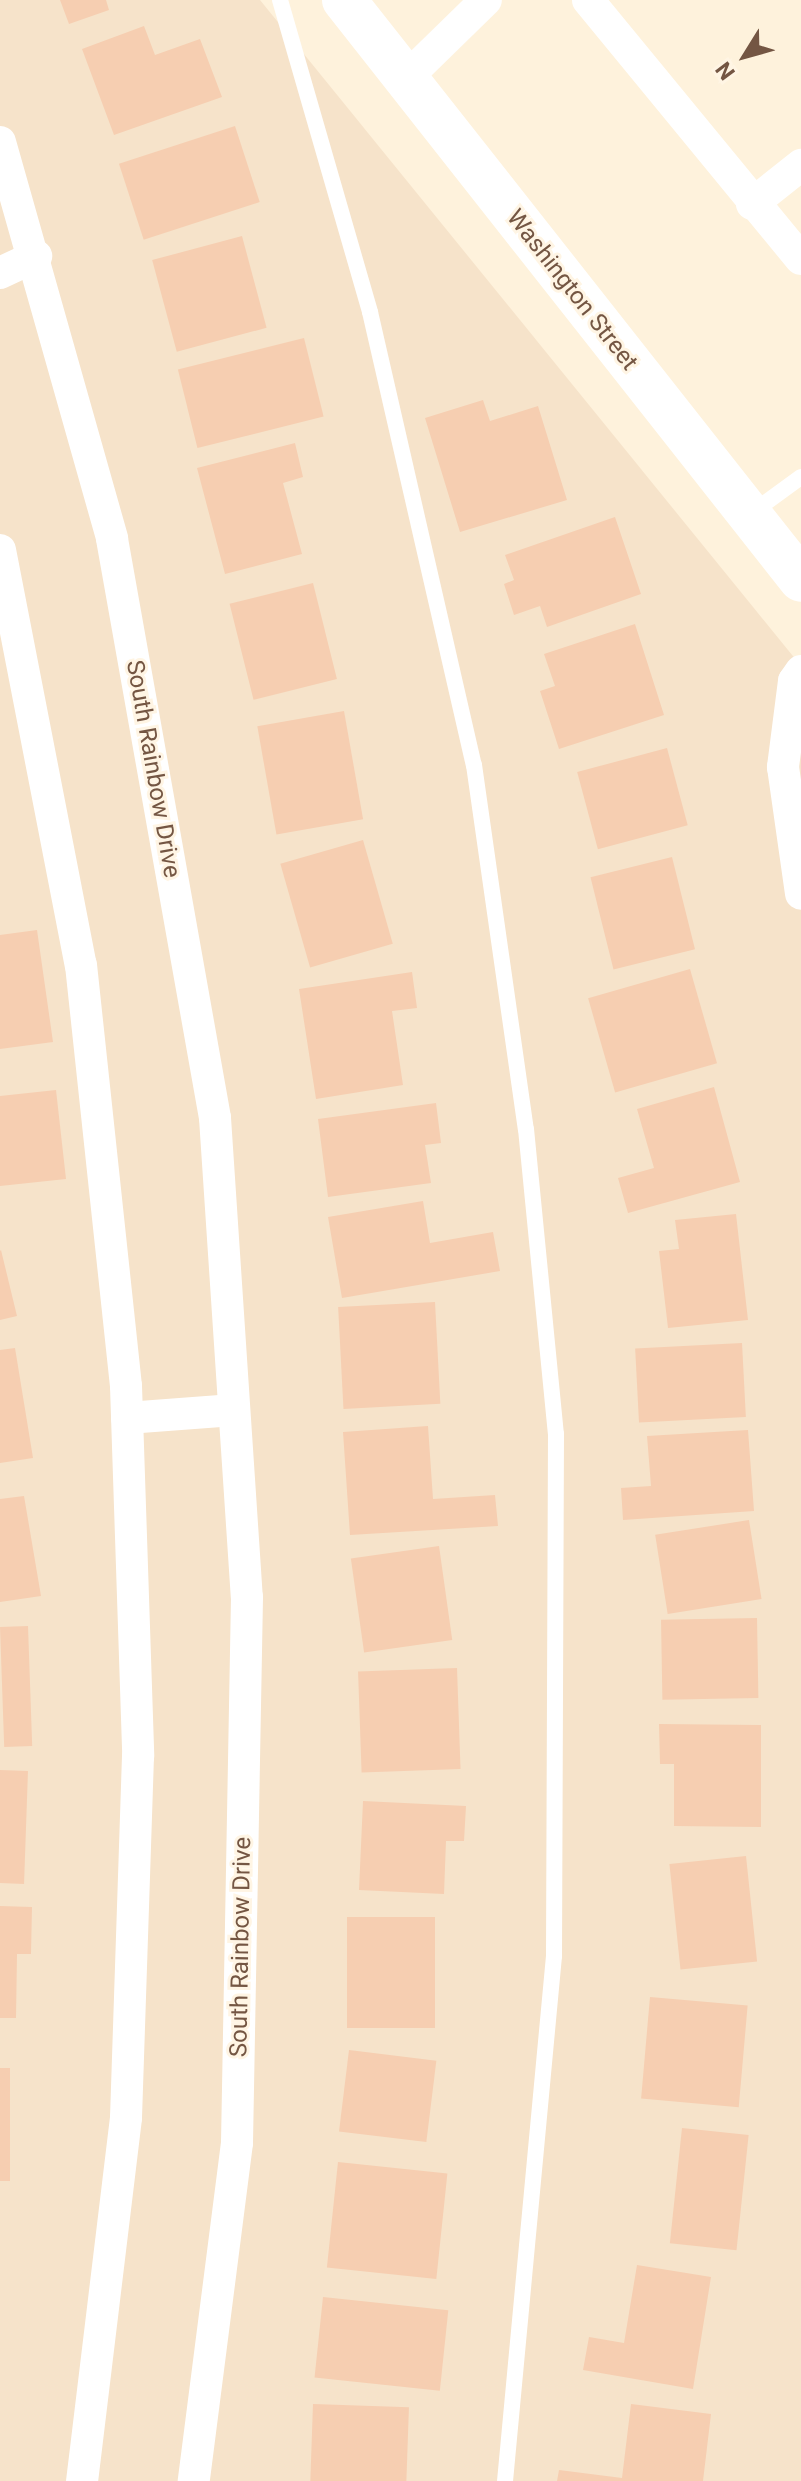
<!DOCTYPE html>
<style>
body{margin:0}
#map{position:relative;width:801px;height:2481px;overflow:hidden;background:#fef2dc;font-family:Roboto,sans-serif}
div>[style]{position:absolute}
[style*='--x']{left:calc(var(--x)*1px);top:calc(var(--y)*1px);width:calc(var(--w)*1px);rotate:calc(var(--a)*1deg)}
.residential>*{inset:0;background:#f6e3ca}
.building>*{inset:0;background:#f6ceb1;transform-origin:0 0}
.lane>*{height:16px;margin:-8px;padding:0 8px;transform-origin:8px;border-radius:8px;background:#fff}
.street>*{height:32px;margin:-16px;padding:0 16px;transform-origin:16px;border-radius:16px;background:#fff}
.secondary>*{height:44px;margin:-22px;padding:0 22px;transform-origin:22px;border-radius:22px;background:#fff}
span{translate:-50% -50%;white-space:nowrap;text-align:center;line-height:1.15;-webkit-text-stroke:6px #fff5e4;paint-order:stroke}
.street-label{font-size:24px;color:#745643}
.north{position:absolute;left:705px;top:16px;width:80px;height:80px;-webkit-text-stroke:6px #fff5e4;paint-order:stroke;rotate:233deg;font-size:22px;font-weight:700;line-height:32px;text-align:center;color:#745643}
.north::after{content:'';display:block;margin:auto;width:28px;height:36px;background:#745643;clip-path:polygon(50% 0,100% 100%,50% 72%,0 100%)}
</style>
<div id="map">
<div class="residential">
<div style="clip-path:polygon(0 0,260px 0,801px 666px,801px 2481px,0 2481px)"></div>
</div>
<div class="building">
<div style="clip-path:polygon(60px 0,106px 0,109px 10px,69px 24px)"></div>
<div style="clip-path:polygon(144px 26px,155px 55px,200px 39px,222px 97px,114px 135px,82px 49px)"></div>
<div style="left:235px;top:126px;width:80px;height:122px;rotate:72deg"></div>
<div style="left:242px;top:236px;width:95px;height:93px;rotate:75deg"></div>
<div style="left:304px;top:338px;width:81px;height:130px;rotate:76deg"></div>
<div style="clip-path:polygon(483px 400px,490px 421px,538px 406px,567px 500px,460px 532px,425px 418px)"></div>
<div style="clip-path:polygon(295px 443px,303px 477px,283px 483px,302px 554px,225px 574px,197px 468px)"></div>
<div style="clip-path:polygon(615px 517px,641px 594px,547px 627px,540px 606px,514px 615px,504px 584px,514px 580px,505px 555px)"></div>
<div style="left:313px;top:583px;width:99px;height:86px;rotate:76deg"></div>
<div style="clip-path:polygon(635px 624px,664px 715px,559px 749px,540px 691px,555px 686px,544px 654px)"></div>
<div style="left:344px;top:711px;width:110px;height:88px;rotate:80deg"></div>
<div style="left:667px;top:748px;width:80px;height:93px;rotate:75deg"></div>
<div style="left:363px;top:840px;width:108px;height:86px;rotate:74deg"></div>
<div style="left:672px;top:857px;width:95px;height:84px;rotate:76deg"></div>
<div style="clip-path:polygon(37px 930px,53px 1042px,0 1049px,0 935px)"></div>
<div style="left:690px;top:969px;width:98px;height:106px;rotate:74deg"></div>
<div style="clip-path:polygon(412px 972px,417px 1008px,392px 1011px,403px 1085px,316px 1099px,299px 989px)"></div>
<div style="clip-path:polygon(714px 1087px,740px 1182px,628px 1213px,618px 1178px,654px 1168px,637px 1109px)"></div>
<div style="clip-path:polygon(56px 1090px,66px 1179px,0 1186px,0 1096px)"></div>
<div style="clip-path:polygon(436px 1103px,441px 1143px,425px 1145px,431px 1183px,328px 1197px,318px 1119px)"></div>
<div style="clip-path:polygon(423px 1201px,430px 1243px,493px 1232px,500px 1271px,342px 1298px,328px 1217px)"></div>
<div style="clip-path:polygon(736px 1214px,748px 1320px,668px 1328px,659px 1251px,679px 1249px,675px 1220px)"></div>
<div style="clip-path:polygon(1px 1250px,17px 1316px,0 1320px,0 1251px)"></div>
<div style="left:435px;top:1302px;width:102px;height:97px;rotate:87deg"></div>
<div style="left:742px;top:1343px;width:74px;height:107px;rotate:87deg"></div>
<div style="clip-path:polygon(15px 1348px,33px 1458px,0 1463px,0 1350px)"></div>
<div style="clip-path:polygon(428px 1426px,433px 1499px,495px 1495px,498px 1526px,350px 1535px,343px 1432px)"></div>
<div style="clip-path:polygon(748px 1430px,754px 1511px,623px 1520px,621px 1488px,651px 1486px,647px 1436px)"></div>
<div style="clip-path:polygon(24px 1496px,41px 1596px,0 1602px,0 1499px)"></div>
<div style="left:749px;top:1520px;width:80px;height:95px;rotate:81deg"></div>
<div style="left:439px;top:1546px;width:95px;height:89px;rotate:82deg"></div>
<div style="left:757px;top:1618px;width:80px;height:96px;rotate:89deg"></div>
<div style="left:28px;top:1626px;width:120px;height:28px;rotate:88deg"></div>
<div style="left:457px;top:1668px;width:101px;height:99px;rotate:88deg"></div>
<div style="clip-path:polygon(659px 1724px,761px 1725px,761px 1827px,674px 1826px,674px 1764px,660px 1764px)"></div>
<div style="left:0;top:1770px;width:28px;height:113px;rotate:2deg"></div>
<div style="clip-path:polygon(363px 1801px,466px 1806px,464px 1841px,446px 1841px,444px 1894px,359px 1890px)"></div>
<div style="left:746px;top:1856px;width:106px;height:77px;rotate:84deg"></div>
<div style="clip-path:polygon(0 1906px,32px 1907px,31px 1954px,17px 1954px,16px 2018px,0 2018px)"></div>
<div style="left:347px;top:1917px;width:88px;height:111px"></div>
<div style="left:650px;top:1997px;width:98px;height:102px;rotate:5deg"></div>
<div style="left:349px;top:2050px;width:88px;height:82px;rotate:7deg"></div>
<div style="left:0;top:2068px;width:10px;height:113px"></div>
<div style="left:682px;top:2128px;width:67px;height:116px;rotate:6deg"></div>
<div style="left:338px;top:2162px;width:110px;height:106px;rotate:6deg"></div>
<div style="clip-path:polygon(637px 2265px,711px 2277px,693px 2389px,583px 2370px,589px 2337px,624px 2343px)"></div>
<div style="left:323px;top:2297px;width:126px;height:81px;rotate:6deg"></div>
<div style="left:313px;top:2404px;width:96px;height:77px;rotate:2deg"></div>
<div style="clip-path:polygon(631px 2404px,711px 2414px,703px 2481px,557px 2481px,559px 2470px,622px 2478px)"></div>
</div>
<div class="lane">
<div style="--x:280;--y:0;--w:325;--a:73.9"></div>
<div style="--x:370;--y:312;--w:465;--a:77.1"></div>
<div style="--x:474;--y:765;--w:368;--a:81.9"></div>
<div style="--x:526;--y:1129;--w:306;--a:84.4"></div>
<div style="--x:556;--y:1434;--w:522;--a:90.22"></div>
<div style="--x:554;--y:1956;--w:527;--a:95.33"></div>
<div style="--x:750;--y:514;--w:63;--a:-36"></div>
</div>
<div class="street">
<div style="--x:588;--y:0;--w:335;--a:50.6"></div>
<div style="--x:405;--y:79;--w:113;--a:-44.3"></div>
<div style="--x:0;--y:142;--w:412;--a:74.2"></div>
<div style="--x:112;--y:539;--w:588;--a:79.91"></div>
<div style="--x:215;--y:1118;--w:480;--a:86.2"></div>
<div style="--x:247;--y:1597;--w:546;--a:91.05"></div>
<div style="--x:237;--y:2143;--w:341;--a:97.3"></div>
<div style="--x:752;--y:204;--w:63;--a:-38.5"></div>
<div style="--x:0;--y:273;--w:40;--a:-25"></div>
<div style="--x:0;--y:550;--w:423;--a:79"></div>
<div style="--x:81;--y:965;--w:423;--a:83.9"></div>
<div style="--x:126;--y:1386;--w:370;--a:88.1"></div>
<div style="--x:138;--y:1756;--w:362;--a:91.9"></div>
<div style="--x:126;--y:2118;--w:366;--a:96.9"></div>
<div style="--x:801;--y:671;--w:12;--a:125"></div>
<div style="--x:794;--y:681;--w:87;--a:97.3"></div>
<div style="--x:783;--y:767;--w:128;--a:81.9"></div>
<div style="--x:127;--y:1418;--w:107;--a:-4.3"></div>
</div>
<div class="secondary">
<div style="--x:344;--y:0;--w:738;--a:51.76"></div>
</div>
<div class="street-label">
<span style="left:572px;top:290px;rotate:52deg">Washington Street</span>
<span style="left:153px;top:769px;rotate:80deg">South Rainbow Drive</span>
<span style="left:241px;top:1947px;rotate:-89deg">South Rainbow Drive</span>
</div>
<div class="north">N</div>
</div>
